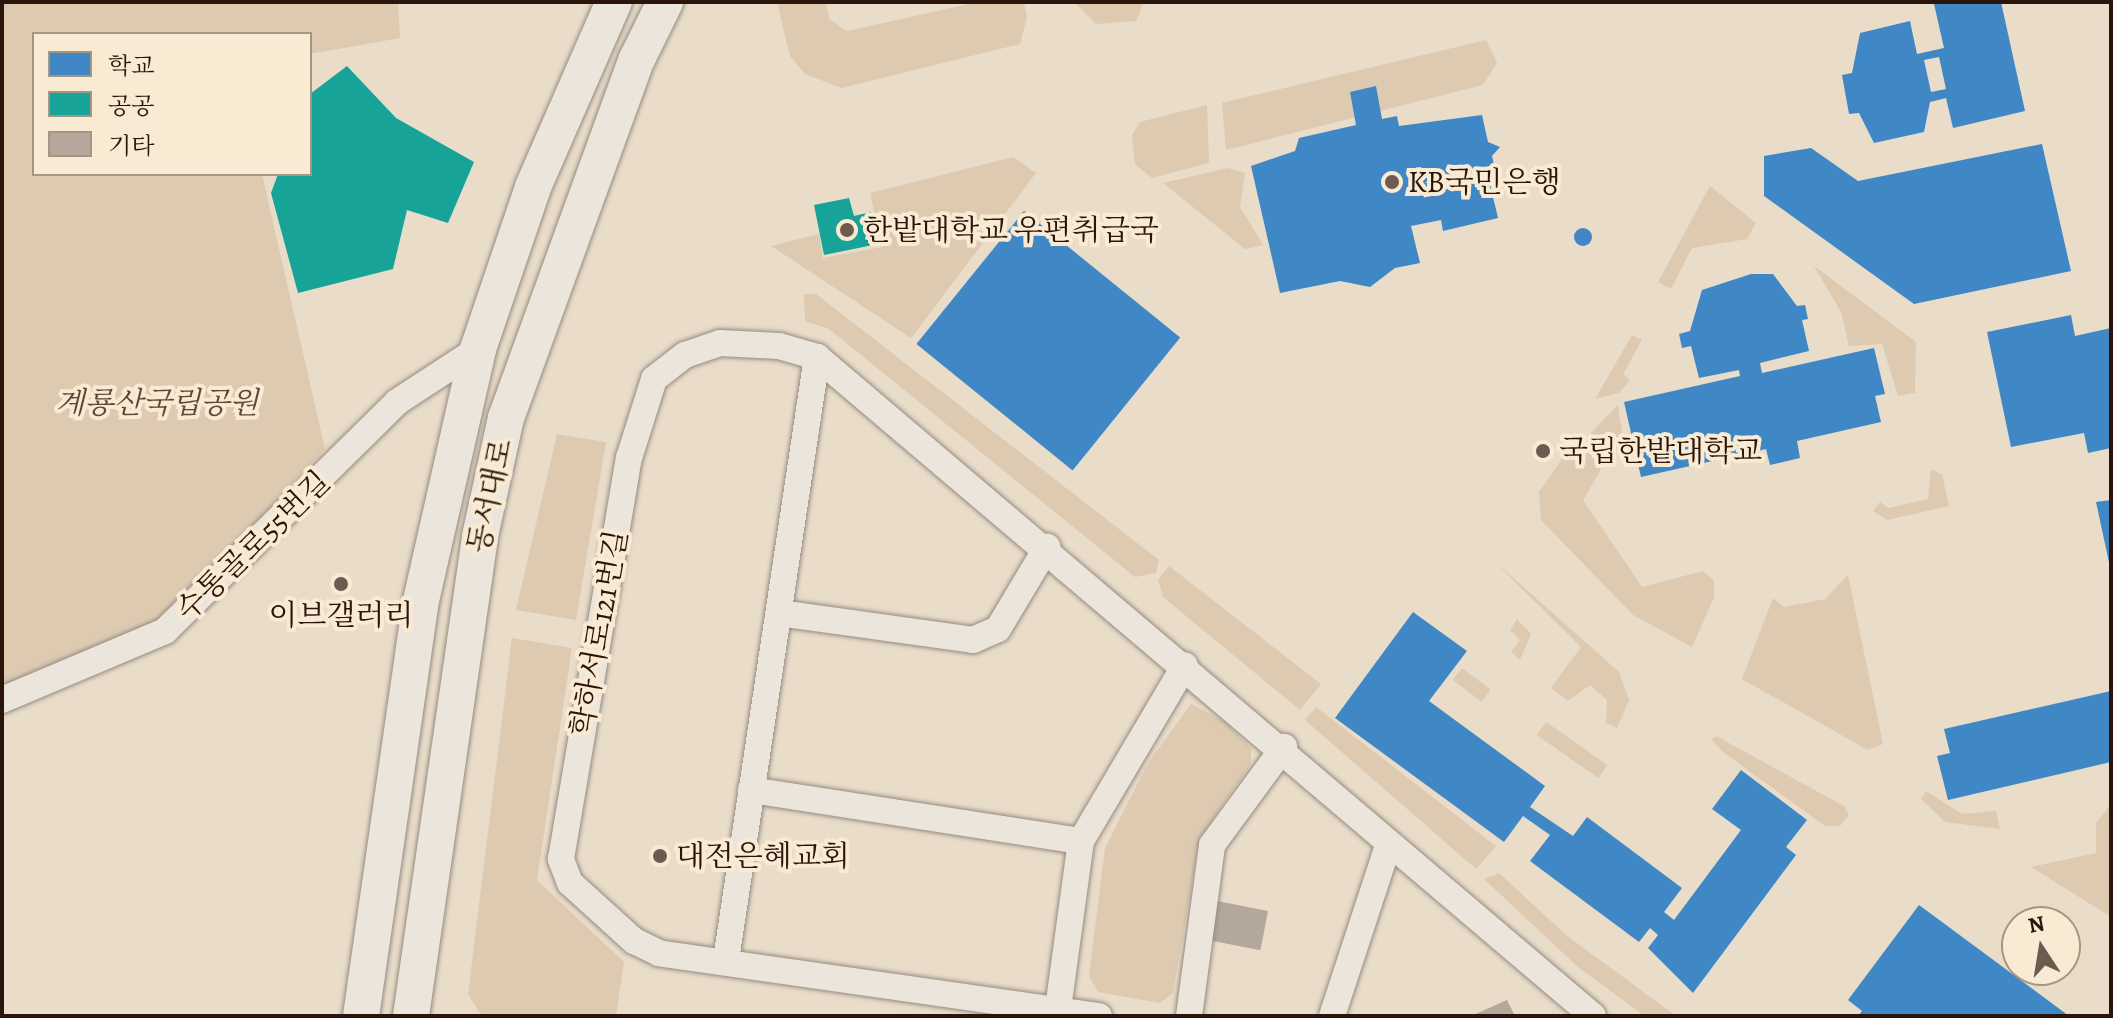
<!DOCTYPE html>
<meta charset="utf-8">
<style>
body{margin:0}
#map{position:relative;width:2113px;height:1018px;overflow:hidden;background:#e9dcc9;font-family:Alegreya,"Noto Serif KR",serif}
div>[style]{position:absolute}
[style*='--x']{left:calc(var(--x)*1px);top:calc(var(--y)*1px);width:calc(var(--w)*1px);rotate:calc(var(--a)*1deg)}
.green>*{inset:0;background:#ddcab1;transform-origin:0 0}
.schools>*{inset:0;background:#3f88c5;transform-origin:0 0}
.round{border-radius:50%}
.public>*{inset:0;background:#17a398}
.building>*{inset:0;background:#b3a89b;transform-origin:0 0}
.roads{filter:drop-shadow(0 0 2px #958b80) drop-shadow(0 0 2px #958b80)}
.street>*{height:26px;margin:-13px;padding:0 13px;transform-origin:13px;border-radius:13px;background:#ece5dc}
.secondary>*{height:36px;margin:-18px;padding:0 18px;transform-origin:18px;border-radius:18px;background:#ece5dc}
.dots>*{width:22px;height:22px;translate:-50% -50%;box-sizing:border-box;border:4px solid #f9ead3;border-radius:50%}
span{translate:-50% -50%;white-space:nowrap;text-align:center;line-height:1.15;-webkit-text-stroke:8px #f9ead3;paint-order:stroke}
.poi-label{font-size:30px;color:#29150c}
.left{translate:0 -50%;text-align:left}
.park-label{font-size:30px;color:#5c4738;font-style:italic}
.street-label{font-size:30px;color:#29150c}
.frame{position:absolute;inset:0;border:4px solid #29150c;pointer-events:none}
.legend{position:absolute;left:32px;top:32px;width:280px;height:144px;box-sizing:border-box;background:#f9ead3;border:2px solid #a69583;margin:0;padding:10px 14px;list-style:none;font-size:24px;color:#29150c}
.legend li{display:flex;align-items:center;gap:16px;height:40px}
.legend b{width:40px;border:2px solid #a69583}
.north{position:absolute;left:2001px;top:906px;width:80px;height:80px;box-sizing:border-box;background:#f9ead3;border:2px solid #a69583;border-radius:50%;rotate:348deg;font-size:22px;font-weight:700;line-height:32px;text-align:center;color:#29150c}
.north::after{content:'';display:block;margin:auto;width:28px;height:36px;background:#6c5b4e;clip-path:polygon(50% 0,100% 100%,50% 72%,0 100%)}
</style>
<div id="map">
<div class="green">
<div style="clip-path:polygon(2px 2px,398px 2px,400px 38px,310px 54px,310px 34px,34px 34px,34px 174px,262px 174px,325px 449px,159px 623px,2px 689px)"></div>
<div style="clip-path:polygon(777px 2px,826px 2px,829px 19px,847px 31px,978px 2px,1024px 2px,1027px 17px,1020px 44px,841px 88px,805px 74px,790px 56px)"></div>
<div style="clip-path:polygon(1074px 2px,1144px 2px,1136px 21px,1096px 24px)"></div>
<div style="clip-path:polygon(1486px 40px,1497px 63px,1483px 85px,1226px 150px,1222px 103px)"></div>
<div style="clip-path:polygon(1207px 105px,1209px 163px,1152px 178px,1135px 164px,1132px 135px,1140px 122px)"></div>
<div style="clip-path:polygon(1013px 157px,1036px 173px,911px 338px,771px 246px,819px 234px,823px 258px,882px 247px,870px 193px)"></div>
<div style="clip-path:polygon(1228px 168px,1245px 173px,1240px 207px,1263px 245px,1245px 249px,1163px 183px)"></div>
<div style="clip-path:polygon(1710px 186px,1756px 223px,1747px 239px,1692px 248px,1671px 289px,1658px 282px)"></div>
<div style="clip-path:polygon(1814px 266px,1916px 342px,1915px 393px,1898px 396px,1882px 344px,1849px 346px,1841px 312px)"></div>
<div style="clip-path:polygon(804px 294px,816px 294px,1159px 560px,1156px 573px,1135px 577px,829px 329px,805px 321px)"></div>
<div style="clip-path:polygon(1632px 335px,1642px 340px,1623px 374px,1630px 380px,1619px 393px,1595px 399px)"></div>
<div style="clip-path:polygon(1618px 405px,1624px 446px,1611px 452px,1588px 436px)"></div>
<div style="clip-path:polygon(557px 434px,606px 442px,576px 620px,516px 610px)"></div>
<div style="clip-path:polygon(1573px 443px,1604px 464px,1583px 500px,1642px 587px,1703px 571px,1714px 580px,1714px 597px,1692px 647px,1633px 615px,1541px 520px,1539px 492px)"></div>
<div style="clip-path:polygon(1931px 469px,1942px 475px,1949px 506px,1887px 520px,1873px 511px,1880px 502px,1888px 508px,1928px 499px)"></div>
<div style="clip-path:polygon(1493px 560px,1619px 672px,1629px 700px,1617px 728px,1606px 723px,1607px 700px,1590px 685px,1568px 701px,1551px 688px,1581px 647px)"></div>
<div style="clip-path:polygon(1169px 566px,1321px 684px,1300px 710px,1163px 597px,1158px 580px)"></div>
<div style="clip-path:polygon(1848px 575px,1883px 744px,1868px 750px,1742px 679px,1773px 598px,1784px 607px,1825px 599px)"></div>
<div style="clip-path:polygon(1517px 619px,1531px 634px,1520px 660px,1511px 652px,1520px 640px,1510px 630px)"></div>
<div style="clip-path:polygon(512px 638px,572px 648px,537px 880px,624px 962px,616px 1016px,482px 1016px,468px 994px)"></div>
<div style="left:1462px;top:668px;width:36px;height:15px;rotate:37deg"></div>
<div style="clip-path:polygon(1191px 704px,1224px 721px,1251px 748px,1251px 764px,1200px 837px,1173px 993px,1160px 1003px,1098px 992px,1089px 976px,1105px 848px,1148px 763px)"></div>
<div style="clip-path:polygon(1316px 707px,1496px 846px,1476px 869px,1305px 720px)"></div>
<div style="left:1546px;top:722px;width:75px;height:16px;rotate:35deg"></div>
<div style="clip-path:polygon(1716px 736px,1844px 806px,1849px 815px,1840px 826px,1825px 826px,1723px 752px,1712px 740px)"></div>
<div style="clip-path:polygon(1926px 791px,1962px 814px,1996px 811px,2000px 829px,1945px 822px,1921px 799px)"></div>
<div style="clip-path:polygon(2111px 804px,2111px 917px,2031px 867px,2096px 853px,2096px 823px)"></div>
<div style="clip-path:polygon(1499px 873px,1566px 935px,1676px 1016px,1645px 1016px,1579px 968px,1484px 879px)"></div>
</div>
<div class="schools">
<div style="clip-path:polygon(evenodd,1977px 2px,2001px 2px,2025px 111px,1953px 128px,1946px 98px,1930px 102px,1924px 132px,1874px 143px,1859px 113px,1849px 114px,1842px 75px,1852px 73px,1860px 33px,1910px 21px,1917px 54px,1944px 48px,1934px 4px,1977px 2px,1939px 57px,1946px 89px,1931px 92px,1924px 60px,1939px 57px)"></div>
<div style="clip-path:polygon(1376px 86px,1382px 119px,1397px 116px,1399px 126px,1482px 115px,1488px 142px,1500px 147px,1492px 156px,1498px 182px,1490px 184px,1498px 218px,1443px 231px,1441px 220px,1411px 226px,1420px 263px,1395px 268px,1370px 287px,1340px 281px,1280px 293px,1251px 166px,1295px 151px,1299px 138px,1356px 125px,1350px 92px)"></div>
<div style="clip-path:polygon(2042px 144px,2071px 271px,1914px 304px,1764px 196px,1764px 156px,1811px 148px,1858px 181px)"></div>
<div style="left:1024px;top:211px;width:201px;height:171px;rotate:39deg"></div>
<div class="round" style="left:1574px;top:228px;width:18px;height:18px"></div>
<div style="clip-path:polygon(1751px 274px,1773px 274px,1797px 306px,1805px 305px,1808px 319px,1802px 320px,1809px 351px,1760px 363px,1762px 373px,1874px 348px,1885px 394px,1875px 396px,1881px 422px,1797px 441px,1800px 458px,1770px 465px,1766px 449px,1641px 477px,1624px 402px,1740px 376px,1739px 370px,1699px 378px,1691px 346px,1682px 348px,1679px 334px,1690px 331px,1702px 290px)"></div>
<div style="clip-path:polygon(2071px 315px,2075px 336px,2111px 328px,2111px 448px,2088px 453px,2084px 433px,2011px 447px,1987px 332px)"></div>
<div style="clip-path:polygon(2111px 500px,2111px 566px,2110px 567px,2096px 502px)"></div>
<div style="clip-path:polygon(1413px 612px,1467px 651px,1429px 701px,1545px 786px,1530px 807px,1573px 836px,1587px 817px,1682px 888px,1664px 912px,1674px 920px,1741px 830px,1712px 809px,1741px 770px,1807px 820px,1786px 847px,1796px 855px,1693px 993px,1648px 948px,1658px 935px,1650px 928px,1639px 942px,1530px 861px,1550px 835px,1523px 816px,1504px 842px,1335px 718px)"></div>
<div style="clip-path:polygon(2111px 691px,2111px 762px,1948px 800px,1937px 756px,1950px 753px,1944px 729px)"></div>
<div style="clip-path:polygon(1919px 905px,2069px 1016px,1858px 1016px,1862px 1011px,1848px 1000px)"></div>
</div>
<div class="public">
<div style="clip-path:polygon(347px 66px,396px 118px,474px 162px,448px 223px,407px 210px,393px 269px,298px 293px,271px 193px,278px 174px,310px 174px,310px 94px)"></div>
<div style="clip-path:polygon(849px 198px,854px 216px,871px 212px,878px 244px,824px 255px,814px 205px)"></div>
</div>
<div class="building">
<div style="left:1217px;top:901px;width:52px;height:40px;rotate:11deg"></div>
<div style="clip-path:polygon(1507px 1000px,1515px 1016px,1471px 1016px)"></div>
</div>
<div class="roads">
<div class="street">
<div style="--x:779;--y:613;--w:196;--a:7.9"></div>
<div style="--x:973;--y:640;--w:27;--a:-24"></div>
<div style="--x:998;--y:629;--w:96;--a:-59.1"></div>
<div style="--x:2;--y:700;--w:177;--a:-22.9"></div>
<div style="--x:165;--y:631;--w:326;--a:-44.6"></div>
<div style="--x:397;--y:402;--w:97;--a:-33.2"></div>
<div style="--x:751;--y:790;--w:334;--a:8.8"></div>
<div style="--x:726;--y:960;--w:610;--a:-81.42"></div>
<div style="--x:1057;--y:1016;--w:177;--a:-82.2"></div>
<div style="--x:1081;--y:841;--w:204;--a:-59.4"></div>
<div style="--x:1099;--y:1016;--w:444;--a:-171.9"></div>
<div style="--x:659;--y:953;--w:28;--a:-154"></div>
<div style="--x:634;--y:941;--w:86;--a:-137.8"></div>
<div style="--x:570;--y:883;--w:26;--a:-111"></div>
<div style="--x:561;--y:859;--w:407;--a:-80.4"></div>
<div style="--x:629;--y:458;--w:83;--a:-72.4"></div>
<div style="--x:654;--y:379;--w:39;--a:-38"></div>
<div style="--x:685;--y:355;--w:37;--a:-19"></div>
<div style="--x:720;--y:343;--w:59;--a:2.9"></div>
<div style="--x:779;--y:346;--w:40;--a:16"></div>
<div style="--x:817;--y:357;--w:1018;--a:40.34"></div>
<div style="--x:1189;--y:1016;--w:173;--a:-82.3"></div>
<div style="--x:1212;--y:845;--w:122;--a:-53.7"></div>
<div style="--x:1332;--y:1016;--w:179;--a:-71.8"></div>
</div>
<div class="secondary">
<div style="--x:361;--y:1016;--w:415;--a:-81.8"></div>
<div style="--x:420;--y:605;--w:262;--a:-77.2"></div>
<div style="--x:478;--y:349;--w:171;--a:-71.2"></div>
<div style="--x:533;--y:187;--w:202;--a:-66.4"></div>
<div style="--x:411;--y:1016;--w:485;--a:-81.8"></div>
<div style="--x:480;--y:536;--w:121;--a:-77.6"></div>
<div style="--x:506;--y:418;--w:382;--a:-70"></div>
<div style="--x:637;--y:59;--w:64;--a:-63.8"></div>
</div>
</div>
<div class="dots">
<div style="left:1392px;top:182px;background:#6c5b4e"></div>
<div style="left:847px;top:230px;background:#6c5b4e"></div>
<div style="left:1543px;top:451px;background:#6c5b4e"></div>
<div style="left:341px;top:584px;background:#6c5b4e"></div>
<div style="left:660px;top:856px;background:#6c5b4e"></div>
</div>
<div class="poi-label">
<span class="left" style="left:1408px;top:182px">KB국민은행</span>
<span class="left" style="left:863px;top:230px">한밭대학교 우편취급국</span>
<span class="left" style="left:1559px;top:451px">국립한밭대학교</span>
<span style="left:341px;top:615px">이브갤러리</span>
<span class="left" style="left:676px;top:856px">대전은혜교회</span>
</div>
<div class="park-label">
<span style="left:157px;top:403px">계룡산국립공원</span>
</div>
<div class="street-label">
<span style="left:490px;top:496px;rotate:-78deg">동서대로</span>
<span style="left:253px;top:546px;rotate:-44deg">수통골로55번길</span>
<span style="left:599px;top:633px;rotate:-80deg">학하서로121번길</span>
</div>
<div class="frame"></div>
<ul class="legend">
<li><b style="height:22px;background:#3f88c5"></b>학교</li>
<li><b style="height:22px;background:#17a398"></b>공공</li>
<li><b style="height:22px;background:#b3a89b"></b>기타</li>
</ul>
<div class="north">N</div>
</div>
